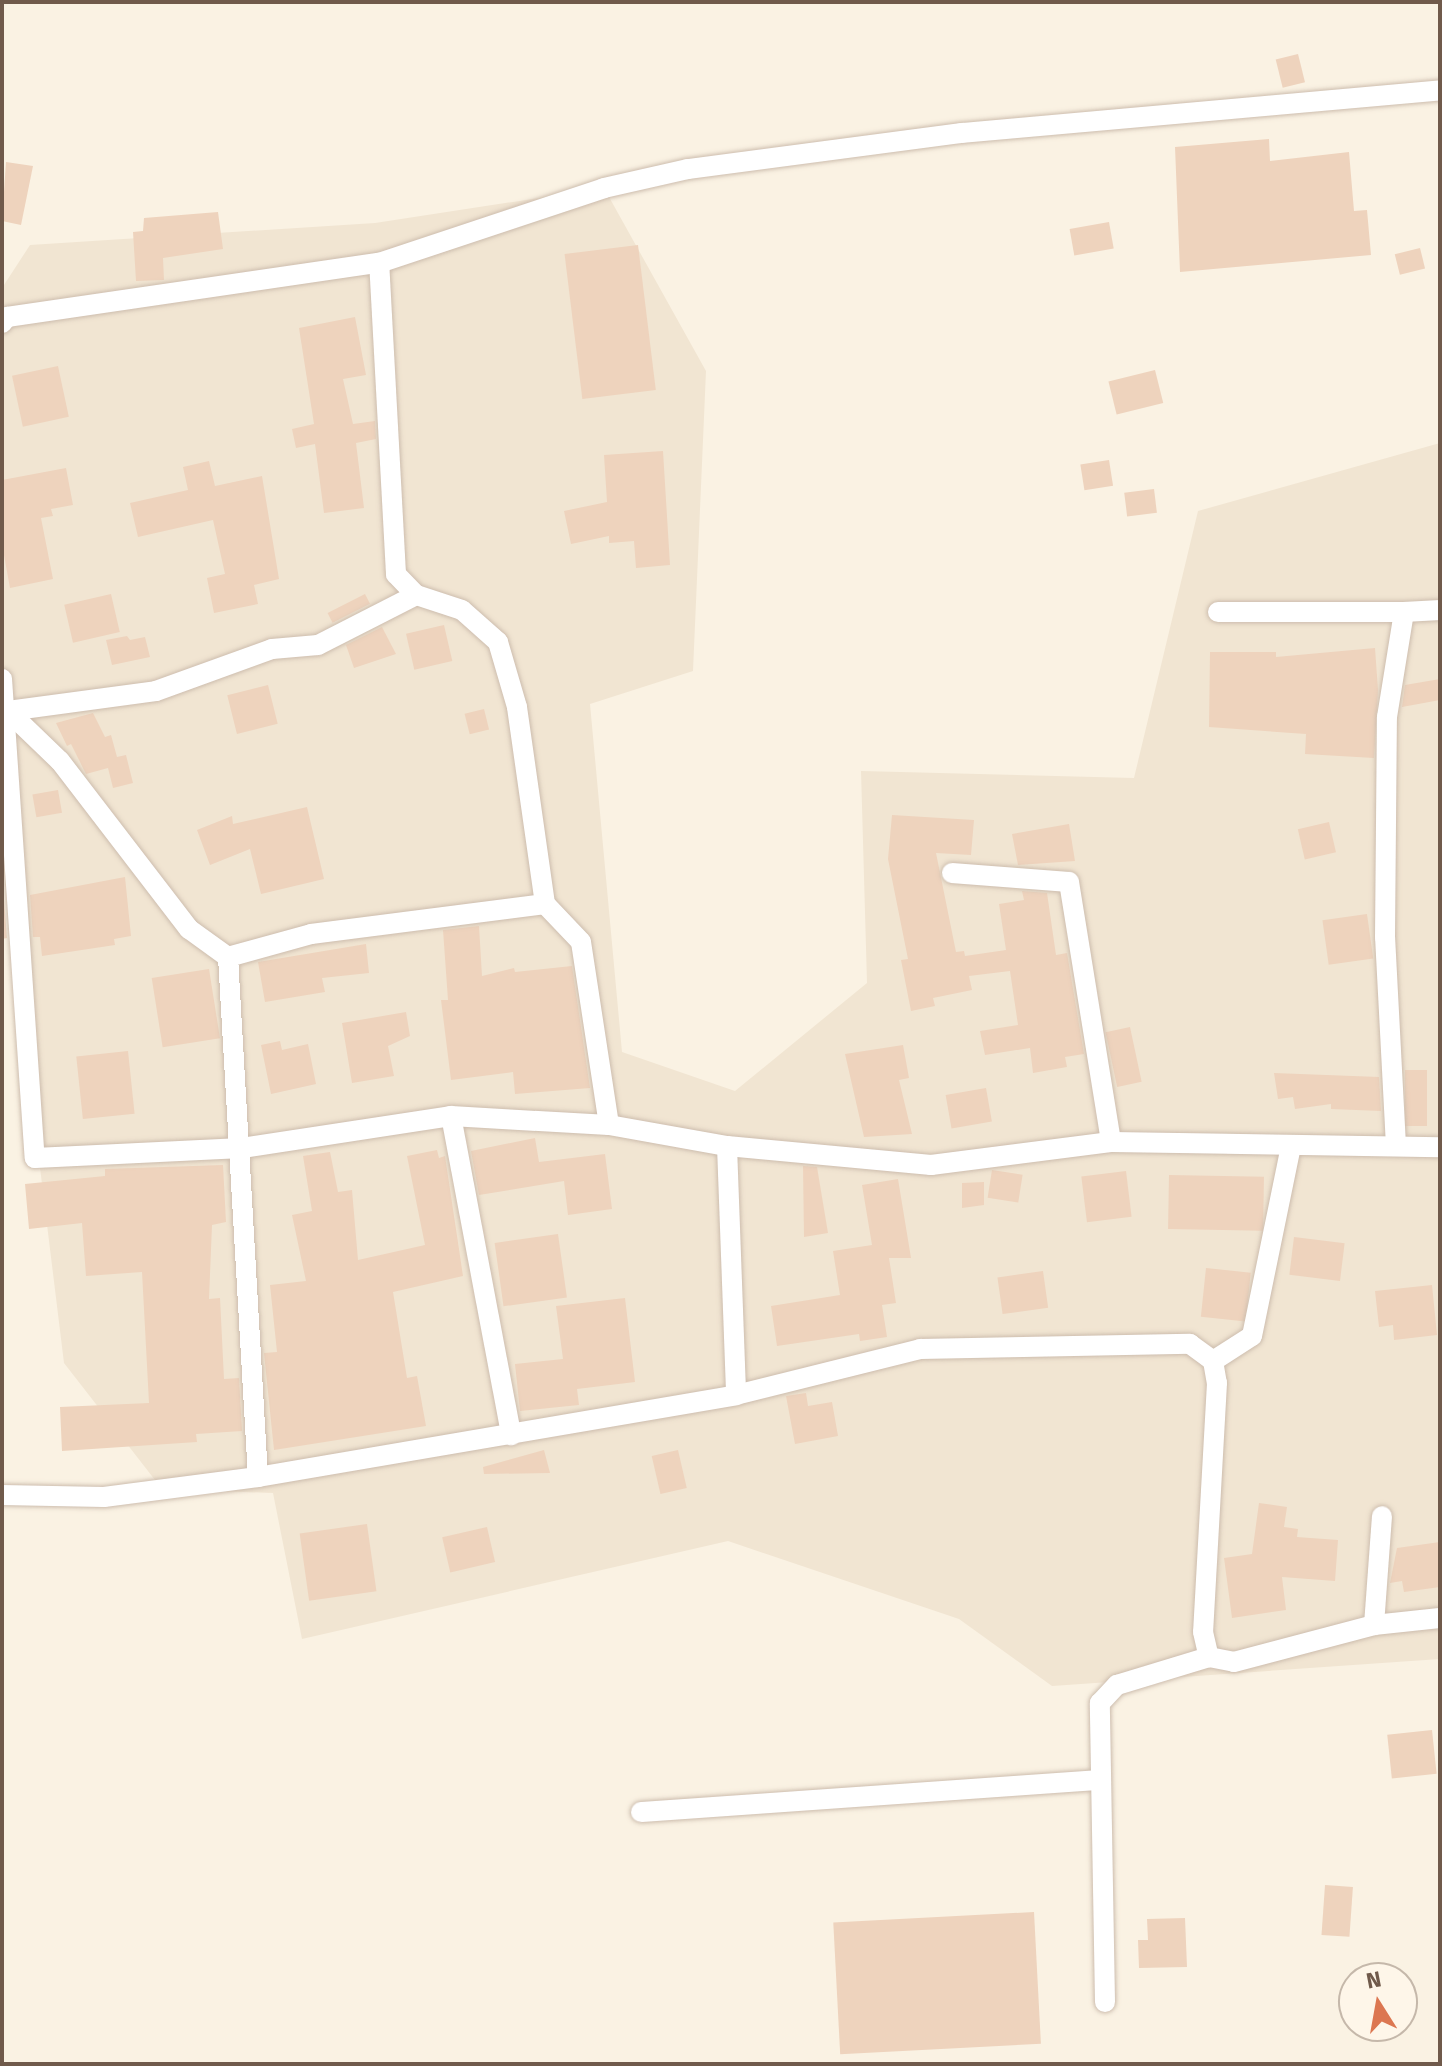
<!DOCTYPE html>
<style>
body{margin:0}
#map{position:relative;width:1442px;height:2066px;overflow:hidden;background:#faf2e3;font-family:"Fira Sans",sans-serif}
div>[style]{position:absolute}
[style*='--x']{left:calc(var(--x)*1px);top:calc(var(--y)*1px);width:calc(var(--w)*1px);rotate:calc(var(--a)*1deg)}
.residential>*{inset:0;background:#f1e5d2}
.building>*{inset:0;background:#eed3bd;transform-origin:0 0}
.roads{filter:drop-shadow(0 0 2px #cdbdae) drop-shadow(0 0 2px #cdbdae)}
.street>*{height:20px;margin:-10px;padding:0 10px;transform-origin:10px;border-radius:10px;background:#fff}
span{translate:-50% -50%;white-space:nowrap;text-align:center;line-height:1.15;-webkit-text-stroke:6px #fef6e9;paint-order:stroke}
.frame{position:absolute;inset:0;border:4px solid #705a4b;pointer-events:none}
.north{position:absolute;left:1338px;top:1962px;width:80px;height:80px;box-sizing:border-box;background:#fef6e9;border:2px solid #c5b8aa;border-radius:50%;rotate:349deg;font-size:22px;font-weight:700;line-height:32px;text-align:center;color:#705a4b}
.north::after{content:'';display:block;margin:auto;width:28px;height:36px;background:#dc7751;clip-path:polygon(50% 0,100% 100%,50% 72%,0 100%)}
</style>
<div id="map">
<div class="residential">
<div style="clip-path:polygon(604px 188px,706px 371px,693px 671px,590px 704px,622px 1052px,735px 1091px,867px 983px,861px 771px,1134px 778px,1198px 511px,1440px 443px,1440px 1659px,1052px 1686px,959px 1619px,728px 1541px,302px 1639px,273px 1493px,162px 1489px,64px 1363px,2px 858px,2px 288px,30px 245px,375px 223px)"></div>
</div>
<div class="building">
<div style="left:1298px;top:54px;width:29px;height:23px;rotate:76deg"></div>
<div style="clip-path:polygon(1269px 139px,1270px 161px,1349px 152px,1354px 211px,1367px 210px,1371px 255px,1180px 272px,1175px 147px)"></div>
<div style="clip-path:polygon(6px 162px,33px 166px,21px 225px,2px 221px)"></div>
<div style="clip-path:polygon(218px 212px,223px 249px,163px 258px,164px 280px,136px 281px,133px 232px,143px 231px,144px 218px)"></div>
<div style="left:1109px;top:222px;width:27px;height:40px;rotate:80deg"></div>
<div style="left:638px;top:245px;width:146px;height:74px;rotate:83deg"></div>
<div style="left:1420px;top:248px;width:21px;height:26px;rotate:76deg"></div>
<div style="clip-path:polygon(355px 317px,366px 375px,343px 379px,353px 424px,375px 421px,376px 439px,356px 443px,364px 508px,324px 513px,315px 444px,296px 448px,292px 429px,314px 424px,299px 328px)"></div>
<div style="left:58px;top:366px;width:52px;height:47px;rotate:78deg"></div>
<div style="left:1155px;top:370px;width:34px;height:48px;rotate:76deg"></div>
<div style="clip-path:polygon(663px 451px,670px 565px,636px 568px,634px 541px,609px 543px,609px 536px,571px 544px,564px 511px,607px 502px,604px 455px)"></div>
<div style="left:1109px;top:460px;width:26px;height:29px;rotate:81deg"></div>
<div style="clip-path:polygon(209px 461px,215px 486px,262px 476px,279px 579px,254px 585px,258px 604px,214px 613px,207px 578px,225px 574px,213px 520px,138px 537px,130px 503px,188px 490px,183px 467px)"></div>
<div style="clip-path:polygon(66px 468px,73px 505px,51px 509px,53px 516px,41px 518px,53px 579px,10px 588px,2px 544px,2px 480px)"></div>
<div style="left:1154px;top:489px;width:24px;height:30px;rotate:83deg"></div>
<div style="left:111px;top:594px;width:39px;height:48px;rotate:77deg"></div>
<div style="left:365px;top:594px;width:11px;height:42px;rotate:63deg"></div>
<div style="left:444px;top:625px;width:37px;height:39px;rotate:77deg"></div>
<div style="clip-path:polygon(382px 627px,396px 654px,354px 668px,346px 645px)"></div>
<div style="clip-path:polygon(127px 636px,130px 640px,145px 637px,150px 657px,112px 665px,106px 640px)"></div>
<div style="clip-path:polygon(1375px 648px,1378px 690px,1374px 758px,1305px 754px,1306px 734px,1209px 727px,1210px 652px,1276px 652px,1276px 657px)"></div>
<div style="clip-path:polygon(1440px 679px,1440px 700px,1402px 707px,1405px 685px)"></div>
<div style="left:268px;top:685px;width:40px;height:42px;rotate:76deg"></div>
<div style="left:484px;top:709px;width:21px;height:20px;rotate:76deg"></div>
<div style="clip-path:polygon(93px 713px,105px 737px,111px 735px,117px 757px,126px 755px,133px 783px,113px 788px,108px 768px,86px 774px,71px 744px,67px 746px,56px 723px)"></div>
<div style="left:58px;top:790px;width:23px;height:26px;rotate:80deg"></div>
<div style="clip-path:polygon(307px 807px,324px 879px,261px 894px,250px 849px,210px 865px,197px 830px,232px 816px,233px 824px)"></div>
<div style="clip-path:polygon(892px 815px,974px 820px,971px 855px,936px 853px,956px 952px,964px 951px,965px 956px,1006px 950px,999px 904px,1024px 900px,1022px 891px,1047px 893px,1056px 955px,1067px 953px,1084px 1054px,1065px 1057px,1067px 1067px,1033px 1073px,1030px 1048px,985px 1055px,980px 1031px,1018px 1025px,1010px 971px,969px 976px,972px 990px,933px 998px,935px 1006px,911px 1011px,901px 960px,908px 959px,888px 859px)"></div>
<div style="left:1329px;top:822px;width:31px;height:32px;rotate:77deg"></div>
<div style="clip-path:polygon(1069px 824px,1075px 861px,1018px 865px,1012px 834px)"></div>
<div style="clip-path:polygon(125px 877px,131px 936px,114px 939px,115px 945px,42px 956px,40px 937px,33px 937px,30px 895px)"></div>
<div style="clip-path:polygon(2px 899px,4px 899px,7px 938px,2px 939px)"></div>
<div style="left:1367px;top:914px;width:45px;height:45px;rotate:82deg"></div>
<div style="clip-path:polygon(479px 926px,482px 976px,514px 968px,515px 972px,572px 966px,590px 1088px,515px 1094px,513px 1072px,451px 1080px,441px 1000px,448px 1000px,443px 930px)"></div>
<div style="clip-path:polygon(366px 944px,369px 973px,322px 978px,325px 992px,265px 1002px,258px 962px)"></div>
<div style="left:209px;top:969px;width:70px;height:58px;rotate:81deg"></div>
<div style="clip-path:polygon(406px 1012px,410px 1036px,388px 1046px,394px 1076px,352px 1083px,342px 1023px)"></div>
<div style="left:1130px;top:1027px;width:56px;height:25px;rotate:78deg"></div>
<div style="clip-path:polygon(280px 1041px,282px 1050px,308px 1044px,316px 1084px,271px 1094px,261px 1045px)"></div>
<div style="clip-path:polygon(903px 1045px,909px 1078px,899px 1080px,912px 1134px,864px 1137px,845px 1054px)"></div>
<div style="left:128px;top:1051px;width:63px;height:52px;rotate:84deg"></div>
<div style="left:1405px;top:1070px;width:22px;height:56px"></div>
<div style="clip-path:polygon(1274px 1073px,1379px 1077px,1381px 1111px,1331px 1109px,1331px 1104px,1295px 1109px,1293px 1097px,1278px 1099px)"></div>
<div style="left:986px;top:1088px;width:34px;height:41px;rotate:80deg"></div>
<div style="clip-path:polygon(535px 1138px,539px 1162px,605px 1154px,612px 1209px,568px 1215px,564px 1181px,479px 1195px,471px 1151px)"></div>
<div style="clip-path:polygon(437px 1150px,439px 1158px,445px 1156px,463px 1276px,393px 1292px,407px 1378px,417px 1376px,426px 1426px,274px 1450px,264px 1353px,277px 1352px,270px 1285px,306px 1281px,292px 1215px,312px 1211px,303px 1156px,330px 1152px,338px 1192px,352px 1190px,358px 1260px,425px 1245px,407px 1156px)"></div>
<div style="clip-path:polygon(223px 1165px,226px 1222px,212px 1225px,209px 1299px,220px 1298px,224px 1379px,239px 1378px,242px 1431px,196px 1434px,197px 1442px,62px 1451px,60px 1407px,149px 1403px,142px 1272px,86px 1276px,82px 1223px,29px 1229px,25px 1184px,105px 1176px,105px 1169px)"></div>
<div style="clip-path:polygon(803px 1166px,817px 1167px,828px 1233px,804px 1237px)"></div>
<div style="left:992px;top:1170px;width:31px;height:28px;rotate:9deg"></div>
<div style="left:1126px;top:1171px;width:46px;height:45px;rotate:83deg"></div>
<div style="left:1169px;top:1175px;width:95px;height:54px;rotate:1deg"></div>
<div style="clip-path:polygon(898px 1179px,911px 1258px,889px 1258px,896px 1303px,882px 1305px,887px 1337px,860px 1341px,859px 1334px,777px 1346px,771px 1306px,840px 1295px,833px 1251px,872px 1245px,862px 1185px)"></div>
<div style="clip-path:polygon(984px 1182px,984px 1205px,962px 1208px,962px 1183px)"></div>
<div style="left:558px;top:1234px;width:64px;height:64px;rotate:82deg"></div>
<div style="left:1294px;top:1237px;width:51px;height:38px;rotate:7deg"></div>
<div style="left:1206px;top:1268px;width:45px;height:49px;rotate:6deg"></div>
<div style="left:1043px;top:1271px;width:37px;height:46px;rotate:82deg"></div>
<div style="clip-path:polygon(1432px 1285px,1437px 1335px,1394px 1340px,1393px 1325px,1379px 1327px,1375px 1291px)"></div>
<div style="clip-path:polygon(625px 1298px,635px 1382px,577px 1389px,579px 1405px,520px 1411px,515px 1364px,563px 1359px,556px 1306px)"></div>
<div style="clip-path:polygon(806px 1393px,808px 1406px,832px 1402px,838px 1436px,795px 1444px,786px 1396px)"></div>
<div style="clip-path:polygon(544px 1450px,550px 1473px,484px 1474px,483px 1467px)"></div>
<div style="left:678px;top:1450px;width:39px;height:27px;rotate:77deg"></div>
<div style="clip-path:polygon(1259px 1503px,1287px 1507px,1284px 1527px,1298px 1529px,1297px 1537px,1338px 1540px,1335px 1581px,1282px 1577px,1286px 1610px,1232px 1618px,1224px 1558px,1252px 1554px)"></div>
<div style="left:367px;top:1524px;width:68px;height:68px;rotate:82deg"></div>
<div style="left:487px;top:1527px;width:36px;height:46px;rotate:77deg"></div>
<div style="clip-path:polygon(1440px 1542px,1440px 1587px,1404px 1592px,1402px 1581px,1390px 1583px,1397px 1548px)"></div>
<div style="left:1432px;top:1730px;width:44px;height:45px;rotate:84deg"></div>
<div style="left:1325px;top:1885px;width:28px;height:50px;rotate:4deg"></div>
<div style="left:1034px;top:1912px;width:132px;height:201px;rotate:87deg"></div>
<div style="clip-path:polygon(1185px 1918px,1187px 1967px,1139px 1968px,1138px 1940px,1148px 1940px,1147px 1919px)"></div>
</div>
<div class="roads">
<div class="street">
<div style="--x:2;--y:323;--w:8;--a:-50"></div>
<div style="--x:7;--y:317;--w:376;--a:-8.3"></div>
<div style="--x:379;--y:263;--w:237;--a:-18.4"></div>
<div style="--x:604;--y:188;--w:86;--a:-12.7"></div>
<div style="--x:688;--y:169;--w:276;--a:-7.5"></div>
<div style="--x:962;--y:133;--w:480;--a:-5.1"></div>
<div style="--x:1218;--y:612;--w:186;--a:0"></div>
<div style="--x:2;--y:679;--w:480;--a:86.1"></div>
<div style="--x:35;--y:1158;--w:207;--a:-2.8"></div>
<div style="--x:242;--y:1148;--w:211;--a:-8.7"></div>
<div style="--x:451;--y:1116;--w:158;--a:3.3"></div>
<div style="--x:609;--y:1125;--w:120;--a:10.1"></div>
<div style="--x:727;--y:1146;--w:205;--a:5.3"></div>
<div style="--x:931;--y:1165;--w:181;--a:-7.3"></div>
<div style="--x:1111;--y:1142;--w:329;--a:0.9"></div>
<div style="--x:8;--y:711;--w:72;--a:43.9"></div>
<div style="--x:60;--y:761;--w:212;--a:52.5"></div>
<div style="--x:189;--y:929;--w:48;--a:35.7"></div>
<div style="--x:2;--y:718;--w:9;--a:-49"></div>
<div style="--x:8;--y:711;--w:149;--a:-7.7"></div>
<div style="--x:156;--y:691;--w:123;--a:-19.9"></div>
<div style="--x:272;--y:649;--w:46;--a:-5"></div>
<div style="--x:318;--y:645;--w:110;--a:-27"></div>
<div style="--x:952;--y:873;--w:117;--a:4.4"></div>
<div style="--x:1069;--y:882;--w:263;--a:80.8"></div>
<div style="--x:545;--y:904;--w:52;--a:46.5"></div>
<div style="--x:581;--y:942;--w:185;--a:81.3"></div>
<div style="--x:228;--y:957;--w:86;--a:-15.5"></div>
<div style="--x:311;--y:934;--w:236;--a:-7.3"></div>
<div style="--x:545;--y:904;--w:199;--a:-98.1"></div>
<div style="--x:517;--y:707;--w:68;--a:-106.3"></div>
<div style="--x:498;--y:642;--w:48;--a:-138.4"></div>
<div style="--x:462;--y:610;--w:48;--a:-161.9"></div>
<div style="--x:416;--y:595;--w:29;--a:-134"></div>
<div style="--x:396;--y:574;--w:311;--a:-93.1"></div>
<div style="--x:228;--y:957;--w:521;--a:86.7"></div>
<div style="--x:451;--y:1116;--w:325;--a:79.3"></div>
<div style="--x:727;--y:1146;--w:249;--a:87.9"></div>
<div style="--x:1396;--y:1146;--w:209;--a:-93"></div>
<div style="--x:1385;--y:937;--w:220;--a:-89.5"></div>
<div style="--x:1387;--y:717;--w:106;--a:-80.8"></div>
<div style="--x:1404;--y:612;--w:36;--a:-3"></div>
<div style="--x:1213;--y:1361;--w:46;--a:-32.7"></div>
<div style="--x:1252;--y:1336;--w:194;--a:-78.4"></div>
<div style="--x:2;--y:1495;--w:102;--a:1.1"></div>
<div style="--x:104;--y:1497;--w:155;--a:-7.4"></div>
<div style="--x:258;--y:1477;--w:485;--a:-9.7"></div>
<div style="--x:736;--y:1395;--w:190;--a:-14"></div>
<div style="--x:920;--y:1349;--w:270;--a:-1.1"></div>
<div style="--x:1190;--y:1344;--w:29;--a:36"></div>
<div style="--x:1213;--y:1361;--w:22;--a:80"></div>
<div style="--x:1217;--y:1383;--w:249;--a:93.2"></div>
<div style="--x:1203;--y:1632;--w:26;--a:77"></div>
<div style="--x:1209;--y:1657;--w:25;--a:11"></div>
<div style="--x:1234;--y:1662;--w:145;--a:-14.8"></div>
<div style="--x:1374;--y:1625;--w:66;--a:-6.1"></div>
<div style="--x:1374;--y:1625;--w:109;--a:-85.8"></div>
<div style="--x:641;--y:1812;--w:461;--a:-4"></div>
<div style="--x:1105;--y:2002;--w:299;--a:-91"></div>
<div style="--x:1100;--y:1703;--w:25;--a:-47"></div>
<div style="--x:1117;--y:1685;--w:96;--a:-16.9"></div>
</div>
</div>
<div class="frame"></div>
<div class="north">N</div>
</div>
